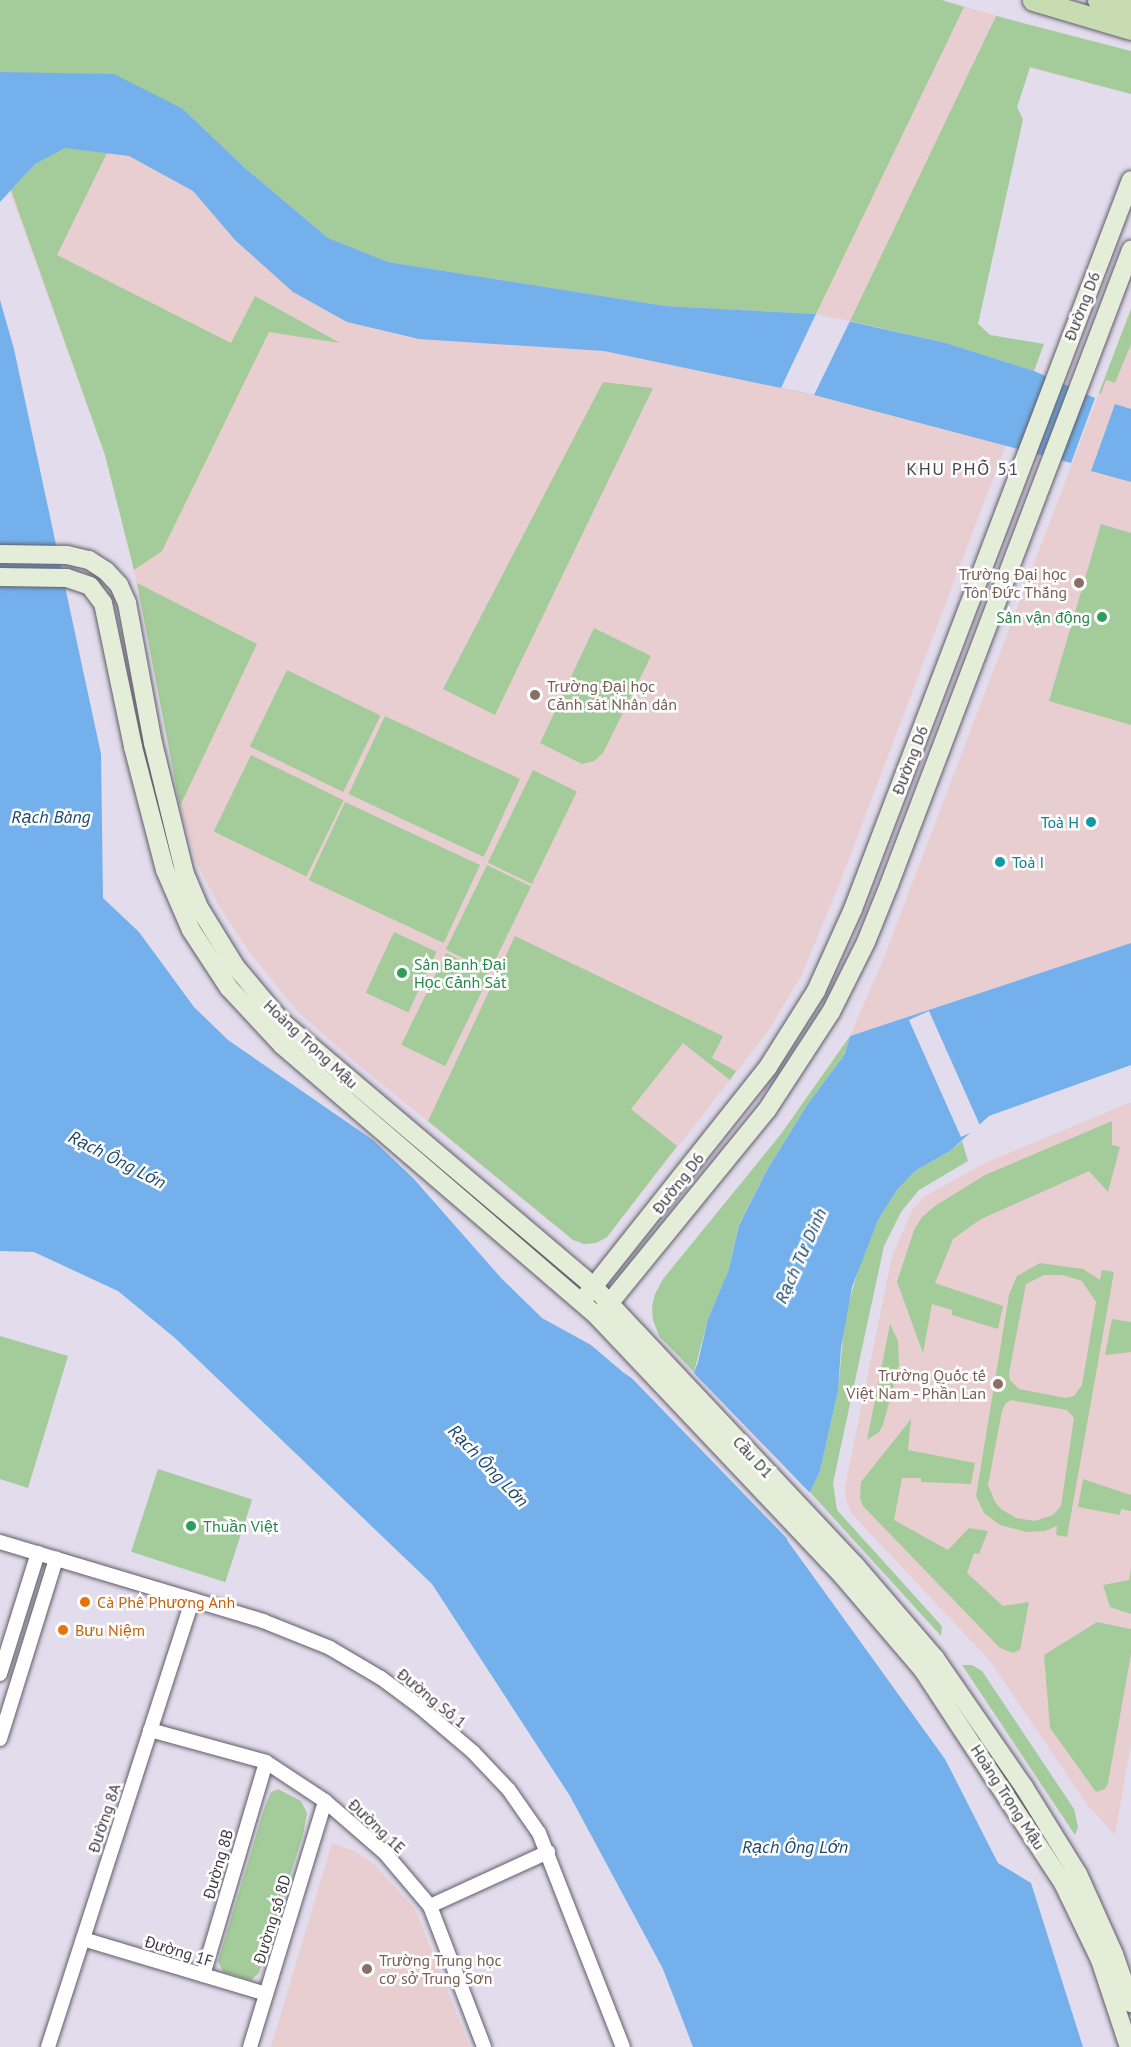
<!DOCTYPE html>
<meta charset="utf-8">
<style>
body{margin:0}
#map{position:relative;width:1131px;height:2047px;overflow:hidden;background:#e2dcec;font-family:"PT Sans",sans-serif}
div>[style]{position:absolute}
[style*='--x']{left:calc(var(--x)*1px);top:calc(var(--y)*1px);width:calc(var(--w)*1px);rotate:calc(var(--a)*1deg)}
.education>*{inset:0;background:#e8ced1}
.green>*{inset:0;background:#a3cc9a;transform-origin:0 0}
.water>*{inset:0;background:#74b1ec}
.pier>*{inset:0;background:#e2dcec;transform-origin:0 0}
.roads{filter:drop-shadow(0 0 2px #615c6a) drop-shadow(0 0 2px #615c6a)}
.street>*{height:14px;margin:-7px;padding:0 7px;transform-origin:7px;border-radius:7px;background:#fff}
.secondary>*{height:18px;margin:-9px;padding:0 9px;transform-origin:9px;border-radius:9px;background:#e4edd8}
.primary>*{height:21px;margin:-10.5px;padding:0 10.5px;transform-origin:10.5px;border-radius:10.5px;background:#c8dcb1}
.dots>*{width:16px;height:16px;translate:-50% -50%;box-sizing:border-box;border:3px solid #fff;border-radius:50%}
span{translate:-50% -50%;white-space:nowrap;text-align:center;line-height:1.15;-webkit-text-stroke:5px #fff;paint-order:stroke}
.street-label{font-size:16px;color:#3c3a40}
.education-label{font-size:16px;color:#785e54}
.right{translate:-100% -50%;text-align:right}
.left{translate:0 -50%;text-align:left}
.leisure-label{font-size:16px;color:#27864d}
.culture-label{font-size:16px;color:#0d838f}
.food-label{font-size:16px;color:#c56008}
.neighbourhood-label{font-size:18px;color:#4b4653;letter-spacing:1.5px}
.water-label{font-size:18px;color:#1c486f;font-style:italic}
</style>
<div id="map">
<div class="education">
<div style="clip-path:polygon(0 0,942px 0,1081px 40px,1131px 51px,1131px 94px,1030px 68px,1017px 107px,1023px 119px,978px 324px,990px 335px,1044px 344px,841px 880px,802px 974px,769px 1030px,607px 1237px,596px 1243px,584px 1244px,573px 1240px,356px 1063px,297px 1011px,250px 953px,220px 908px,196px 862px,180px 806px,134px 570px,105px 455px,0 164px)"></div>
<div style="clip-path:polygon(1131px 309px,1131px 943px,850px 1036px,883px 960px)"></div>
<div style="clip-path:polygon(1131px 1102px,1131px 1743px,1115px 1835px,1088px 1806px,990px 1661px,852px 1514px,846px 1500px,845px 1487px,892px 1256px,912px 1210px,925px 1196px,985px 1163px)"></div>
<div style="clip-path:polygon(332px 1843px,354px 1851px,374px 1864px,415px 1909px,470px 2047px,271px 2047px)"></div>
</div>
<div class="green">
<div style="clip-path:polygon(0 0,942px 0,964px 7px,816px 314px,665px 306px,388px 262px,328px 238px,245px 168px,183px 109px,22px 73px,0 72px)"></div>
<div style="clip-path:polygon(996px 16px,1131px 51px,1131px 94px,1030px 67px,1017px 107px,1023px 119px,978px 324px,990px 335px,1044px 344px,1034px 371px,946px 343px,850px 321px)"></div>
<div style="clip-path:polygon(65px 147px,107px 153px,57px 255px,231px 343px,255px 296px,340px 343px,269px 332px,162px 551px,134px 570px,105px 455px,11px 190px,35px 164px)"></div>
<div style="clip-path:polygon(1131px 309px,1131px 344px,1115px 383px,1106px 380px,1101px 394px,1099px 393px)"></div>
<div style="clip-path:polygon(603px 382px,653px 388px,495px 715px,443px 689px)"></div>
<div style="clip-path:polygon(1101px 524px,1131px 533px,1131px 725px,1049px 701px)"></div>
<div style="clip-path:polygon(137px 583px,257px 644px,180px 806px)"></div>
<div style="clip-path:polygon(594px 628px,651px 656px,603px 753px,594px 761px,582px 764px,540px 743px)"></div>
<div style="left:287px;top:670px;width:104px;height:85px;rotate:26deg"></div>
<div style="left:385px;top:716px;width:149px;height:86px;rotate:25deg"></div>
<div style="left:251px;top:755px;width:103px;height:85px;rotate:26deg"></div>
<div style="left:533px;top:770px;width:49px;height:103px;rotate:26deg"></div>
<div style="left:345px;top:802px;width:149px;height:86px;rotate:25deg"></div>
<div style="left:487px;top:865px;width:49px;height:94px;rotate:26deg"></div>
<div style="left:394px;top:932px;width:47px;height:67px;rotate:25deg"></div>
<div style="clip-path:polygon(515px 936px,723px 1036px,712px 1058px,736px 1071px,730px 1080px,683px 1043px,631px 1109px,677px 1146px,607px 1237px,596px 1243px,584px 1244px,573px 1240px,428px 1121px)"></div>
<div style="left:446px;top:953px;width:49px;height:102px;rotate:26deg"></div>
<div style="clip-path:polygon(850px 1036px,845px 1054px,807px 1105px,767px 1170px,739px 1224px,729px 1269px,708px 1319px,694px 1372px,659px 1336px,653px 1320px,652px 1307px,655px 1294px,663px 1279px,781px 1134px)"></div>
<div style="clip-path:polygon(1112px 1121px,1112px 1145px,1120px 1147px,1108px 1192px,1089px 1171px,981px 1219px,953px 1239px,935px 1283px,1003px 1306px,998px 1329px,952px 1315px,952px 1310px,932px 1304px,923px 1353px,897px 1282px,914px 1230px,922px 1217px,935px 1206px,985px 1175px)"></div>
<div style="clip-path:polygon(962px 1141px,968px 1161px,919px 1190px,901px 1212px,884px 1246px,833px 1483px,837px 1510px,940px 1624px,942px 1627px,941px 1636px,810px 1492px,820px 1471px,838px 1391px,845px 1316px,863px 1253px,878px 1220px,897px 1190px,915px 1171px,950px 1151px)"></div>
<div style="clip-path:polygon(evenodd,1040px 1263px,1083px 1269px,1100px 1280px,1102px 1270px,1114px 1272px,1067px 1537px,1056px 1535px,1057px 1526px,1045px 1531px,1027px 1532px,1000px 1525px,984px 1513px,976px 1496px,1009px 1295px,1017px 1276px,1040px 1263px,1044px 1275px,1063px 1275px,1082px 1281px,1096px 1302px,1082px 1385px,1074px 1396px,1066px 1398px,1019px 1389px,1010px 1380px,1009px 1373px,1026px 1284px,1044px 1275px,1040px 1263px,1011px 1400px,1067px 1410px,1074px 1418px,1061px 1506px,1053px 1515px,1035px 1521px,1016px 1518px,1001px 1509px,995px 1502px,988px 1485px,1002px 1411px,1005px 1404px,1011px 1400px)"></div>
<div style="clip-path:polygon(1112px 1319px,1131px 1322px,1131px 1352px,1105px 1355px)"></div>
<div style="clip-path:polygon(890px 1324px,898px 1341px,899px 1365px,883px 1425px,879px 1432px,867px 1440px)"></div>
<div style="clip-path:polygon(0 1336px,68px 1356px,28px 1488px,0 1479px)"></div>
<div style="clip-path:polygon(911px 1419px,908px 1450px,975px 1463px,971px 1484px,921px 1482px,921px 1478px,902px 1478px,894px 1520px,948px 1550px,969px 1528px,988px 1531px,979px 1554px,974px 1553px,967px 1573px,1003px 1606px,1029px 1602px,1020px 1650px,1013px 1653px,1000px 1648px,863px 1506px,860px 1498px,861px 1482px)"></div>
<div style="left:158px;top:1469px;width:99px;height:87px;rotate:18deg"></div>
<div style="clip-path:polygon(1083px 1479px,1131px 1495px,1131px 1511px,1121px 1509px,1120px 1515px,1078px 1507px)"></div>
<div style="clip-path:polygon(1131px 1568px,1131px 1614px,1110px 1607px,1103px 1585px,1129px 1580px)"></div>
<div style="clip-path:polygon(1097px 1622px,1131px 1629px,1131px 1654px,1108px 1783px,1105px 1789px,1096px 1792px,1050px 1728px,1044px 1655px)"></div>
<div style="clip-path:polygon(962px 1665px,972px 1665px,982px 1671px,1074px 1809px,1078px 1827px,1075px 1835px)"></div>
<div style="clip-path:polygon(278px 1789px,301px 1801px,307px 1813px,303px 1835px,259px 1973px,251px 1980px,223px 1972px,218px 1961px,265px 1806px,271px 1792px)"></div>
</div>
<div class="water">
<div style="clip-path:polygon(0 72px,114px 74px,183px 109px,245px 168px,328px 238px,388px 262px,665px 306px,816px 314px,946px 343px,1034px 371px,1095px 398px,1071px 463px,814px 395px,604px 351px,419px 339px,347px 322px,293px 292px,235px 240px,193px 191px,129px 156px,65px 148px,35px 164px,0 202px)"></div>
<div style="clip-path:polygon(0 300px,14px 349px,101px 754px,103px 898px,139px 932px,194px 1007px,228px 1040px,373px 1140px,413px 1178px,502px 1279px,542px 1318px,591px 1345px,624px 1373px,650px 1390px,685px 1397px,698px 1362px,708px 1319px,729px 1269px,739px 1225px,767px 1170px,807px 1105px,845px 1054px,850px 1036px,1131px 943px,1131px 1065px,989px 1116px,950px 1151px,915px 1171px,897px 1190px,878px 1220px,852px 1287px,841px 1348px,838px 1391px,820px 1471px,810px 1492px,787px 1520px,787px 1540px,945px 1759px,998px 1863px,1031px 1883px,1083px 2047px,693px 2047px,663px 1969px,570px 1796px,432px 1584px,175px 1338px,118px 1291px,34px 1252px,0 1251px)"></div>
<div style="clip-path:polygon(1115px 404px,1131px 409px,1131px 482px,1091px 471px)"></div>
</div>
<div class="pier">
<div style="clip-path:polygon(816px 314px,850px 321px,814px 395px,781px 388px)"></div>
<div style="left:929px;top:1011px;width:128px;height:22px;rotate:66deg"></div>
<div style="clip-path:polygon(624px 1370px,651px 1387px,675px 1397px,682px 1395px,691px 1370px,812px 1495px,790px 1521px,790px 1539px,800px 1552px)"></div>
</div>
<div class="roads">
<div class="street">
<div style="--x:0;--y:1542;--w:275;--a:16.7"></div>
<div style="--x:263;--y:1621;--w:72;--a:21.9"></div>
<div style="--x:330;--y:1648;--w:59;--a:30.5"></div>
<div style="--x:381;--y:1678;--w:49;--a:36.6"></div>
<div style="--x:420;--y:1707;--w:70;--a:40.3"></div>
<div style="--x:473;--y:1752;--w:52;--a:46.5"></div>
<div style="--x:509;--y:1790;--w:52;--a:55.1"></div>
<div style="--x:539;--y:1833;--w:230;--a:68.6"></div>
<div style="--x:0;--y:1674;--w:127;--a:-72.6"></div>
<div style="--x:150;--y:1730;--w:120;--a:15.4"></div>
<div style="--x:266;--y:1762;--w:71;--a:33.5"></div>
<div style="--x:325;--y:1801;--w:79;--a:40.9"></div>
<div style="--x:385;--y:1853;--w:70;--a:49.7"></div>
<div style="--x:430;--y:1906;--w:151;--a:69"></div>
<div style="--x:0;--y:1739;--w:189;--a:-72.7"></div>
<div style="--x:430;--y:1906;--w:130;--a:-24.6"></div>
<div style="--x:83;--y:1939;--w:191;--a:16.7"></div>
<div style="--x:203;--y:1975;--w:222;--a:-73.5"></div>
<div style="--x:48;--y:2047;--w:470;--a:-72.1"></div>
<div style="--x:250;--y:2047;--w:257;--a:-73"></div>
</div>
<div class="secondary">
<div style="--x:0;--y:554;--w:67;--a:0.9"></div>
<div style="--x:67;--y:555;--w:23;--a:13"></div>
<div style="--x:89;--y:560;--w:20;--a:33"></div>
<div style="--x:106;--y:571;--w:19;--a:47"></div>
<div style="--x:119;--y:585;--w:20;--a:66"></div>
<div style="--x:127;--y:603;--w:142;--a:79.5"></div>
<div style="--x:153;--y:743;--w:135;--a:76.3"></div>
<div style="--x:185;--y:874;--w:38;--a:67"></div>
<div style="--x:200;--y:909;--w:67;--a:58.4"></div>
<div style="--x:235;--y:966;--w:73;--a:50"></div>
<div style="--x:282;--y:1022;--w:409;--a:40.3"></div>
<div style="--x:594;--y:1287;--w:381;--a:46.8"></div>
<div style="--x:855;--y:1565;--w:123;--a:49.3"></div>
<div style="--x:935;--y:1658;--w:157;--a:55.4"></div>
<div style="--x:1024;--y:1787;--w:102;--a:58.2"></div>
<div style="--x:1078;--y:1874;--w:88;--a:65.8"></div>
<div style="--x:1114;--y:1954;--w:52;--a:70.9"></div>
<div style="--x:0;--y:577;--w:67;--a:0.9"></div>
<div style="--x:67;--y:578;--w:24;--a:19"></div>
<div style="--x:90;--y:586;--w:21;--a:53"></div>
<div style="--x:103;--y:603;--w:147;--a:78.2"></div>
<div style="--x:133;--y:747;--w:127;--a:75.4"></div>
<div style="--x:165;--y:870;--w:65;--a:66.6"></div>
<div style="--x:191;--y:930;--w:69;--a:56.8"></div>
<div style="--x:229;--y:988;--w:78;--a:47.1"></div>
<div style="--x:282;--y:1045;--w:417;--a:40.7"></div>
<div style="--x:598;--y:1317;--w:354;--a:46.6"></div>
<div style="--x:841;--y:1574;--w:126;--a:49.5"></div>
<div style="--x:923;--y:1670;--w:255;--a:56.7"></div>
<div style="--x:1063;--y:1883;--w:85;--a:64.3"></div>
<div style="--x:1100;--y:1960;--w:92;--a:71.6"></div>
<div style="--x:586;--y:1296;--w:293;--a:-51.5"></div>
<div style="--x:768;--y:1067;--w:90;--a:-57.7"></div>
<div style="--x:816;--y:991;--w:90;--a:-65.7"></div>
<div style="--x:853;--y:909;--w:780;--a:-69.13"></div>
<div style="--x:603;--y:1311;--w:259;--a:-50.8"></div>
<div style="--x:767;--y:1110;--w:117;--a:-56.9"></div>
<div style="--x:831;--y:1012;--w:78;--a:-63.4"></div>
<div style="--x:866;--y:942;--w:61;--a:-68"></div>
<div style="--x:889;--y:885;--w:680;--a:-69.14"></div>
</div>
<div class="primary">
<div style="--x:1033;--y:0;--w:102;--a:16.5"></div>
<div style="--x:1098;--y:0;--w:34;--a:15"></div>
</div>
</div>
<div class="dots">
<div style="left:1079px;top:583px;background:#8d6e63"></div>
<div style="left:1102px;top:617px;background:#2e9e5b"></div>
<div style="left:535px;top:695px;background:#8d6e63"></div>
<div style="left:1091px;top:822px;background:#0f9aa8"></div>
<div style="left:1000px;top:862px;background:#0f9aa8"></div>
<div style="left:402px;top:973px;background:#2e9e5b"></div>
<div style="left:998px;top:1384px;background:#8d6e63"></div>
<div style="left:191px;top:1526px;background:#2e9e5b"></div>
<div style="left:85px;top:1602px;background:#e8710a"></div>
<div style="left:63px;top:1630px;background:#e8710a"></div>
<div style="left:367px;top:1969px;background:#8d6e63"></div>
</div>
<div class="street-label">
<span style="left:1082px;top:306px;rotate:-69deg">Đường D6</span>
<span style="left:910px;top:760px;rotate:-69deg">Đường D6</span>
<span style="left:311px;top:1044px;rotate:43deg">Hoàng Trọng Mậu</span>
<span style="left:678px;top:1183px;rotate:-52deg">Đường D6</span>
<span style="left:753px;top:1457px;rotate:47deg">Cầu D1</span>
<span style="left:432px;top:1698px;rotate:39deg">Đường Số 1</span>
<span style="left:1008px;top:1797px;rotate:57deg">Hoàng Trọng Mậu</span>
<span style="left:104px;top:1818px;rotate:-72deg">Đường 8A</span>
<span style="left:377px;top:1826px;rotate:43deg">Đường 1E</span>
<span style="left:218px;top:1864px;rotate:-74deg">Đường 8B</span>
<span style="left:272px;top:1919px;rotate:-73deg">Đường số 8D</span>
<span style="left:179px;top:1951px;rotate:17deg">Đường 1F</span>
</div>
<div class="education-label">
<span class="right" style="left:1067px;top:583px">Trường Đại học<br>Tôn Đức Thắng</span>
<span class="left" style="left:547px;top:695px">Trường Đại học<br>Cảnh sát Nhân dân</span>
<span class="right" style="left:986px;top:1384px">Trường Quốc tế<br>Việt Nam - Phần Lan</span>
<span class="left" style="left:379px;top:1969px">Trường Trung học<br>cơ sở Trung Sơn</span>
</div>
<div class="leisure-label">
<span class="right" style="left:1090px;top:617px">Sân vận động</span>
<span class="left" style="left:414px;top:973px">Sân Banh Đại<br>Học Cảnh Sát</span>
<span class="left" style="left:203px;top:1526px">Thuần Việt</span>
</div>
<div class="culture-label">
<span class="right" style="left:1079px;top:822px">Toà H</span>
<span class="left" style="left:1012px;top:862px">Toà I</span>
</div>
<div class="food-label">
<span class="left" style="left:97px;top:1602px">Cà Phê Phương Anh</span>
<span class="left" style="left:75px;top:1630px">Bưu Niệm</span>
</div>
<div class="neighbourhood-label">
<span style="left:963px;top:469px">KHU PHỐ 51</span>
</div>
<div class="water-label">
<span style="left:51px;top:817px">Rạch Bàng</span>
<span style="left:117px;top:1160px;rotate:27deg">Rạch Ông Lớn</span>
<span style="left:801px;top:1256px;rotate:-66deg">Rạch Tư Dinh</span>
<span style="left:488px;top:1466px;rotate:46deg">Rạch Ông Lớn</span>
<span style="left:795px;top:1847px">Rạch Ông Lớn</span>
</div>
</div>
